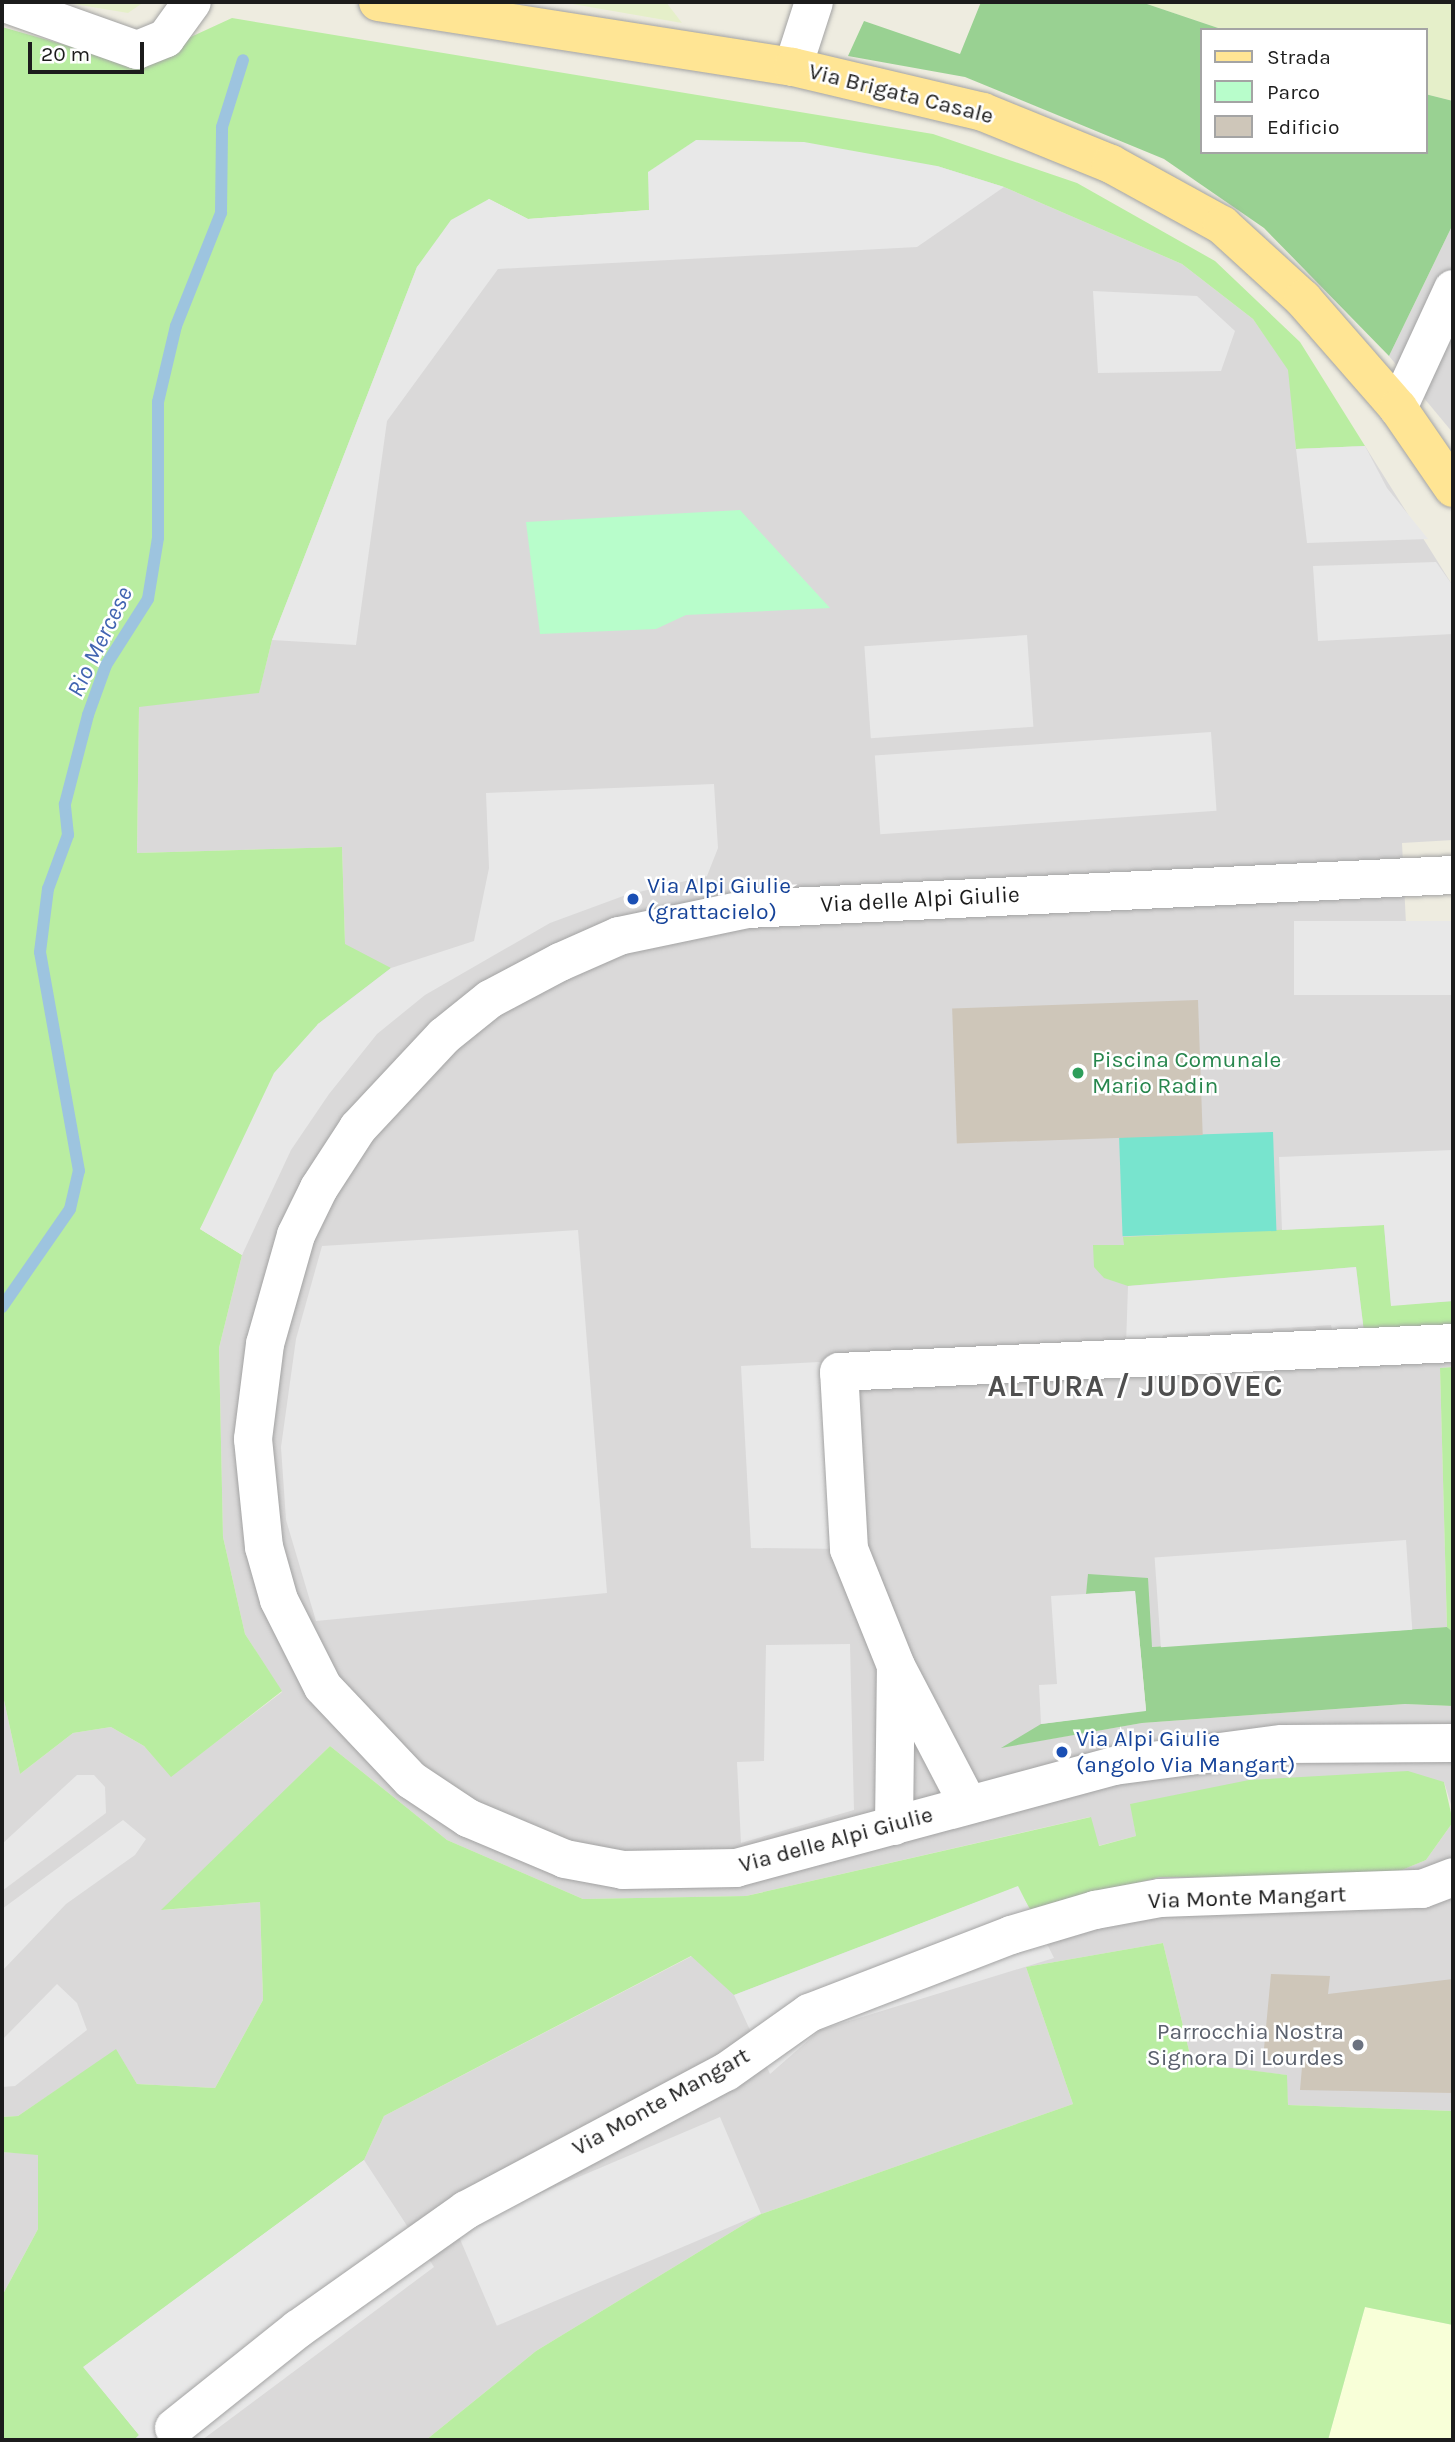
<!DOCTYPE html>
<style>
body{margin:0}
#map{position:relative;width:1455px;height:2442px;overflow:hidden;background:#eeece0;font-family:Karla,sans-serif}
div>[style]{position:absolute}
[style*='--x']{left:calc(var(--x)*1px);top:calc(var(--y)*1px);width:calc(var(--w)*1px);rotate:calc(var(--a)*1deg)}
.residential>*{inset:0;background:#dad9d9}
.education>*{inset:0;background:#f8ffd8}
.farmland>*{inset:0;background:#e5efc9}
.grass>*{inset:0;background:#b9eda1}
.forest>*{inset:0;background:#99d192}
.park>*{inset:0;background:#b8fdcb}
.pitch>*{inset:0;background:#78e4ce;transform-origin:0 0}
.parking>*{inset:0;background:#e8e8e8;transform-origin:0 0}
.stream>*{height:12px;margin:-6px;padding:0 6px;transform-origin:6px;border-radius:6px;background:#9dc4df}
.building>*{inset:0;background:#cec6b9;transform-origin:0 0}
.roads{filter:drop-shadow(0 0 2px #a3a3a3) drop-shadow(0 0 2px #a3a3a3)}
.minor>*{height:38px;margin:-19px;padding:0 19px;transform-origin:19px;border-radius:19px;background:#fff}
.major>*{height:38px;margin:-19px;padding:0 19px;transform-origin:19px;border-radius:19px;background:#ffe594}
.dots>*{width:19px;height:19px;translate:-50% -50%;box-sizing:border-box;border:4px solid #fff;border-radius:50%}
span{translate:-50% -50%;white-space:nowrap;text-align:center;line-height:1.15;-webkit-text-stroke:5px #fff;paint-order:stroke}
.street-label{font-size:23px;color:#1c1c1c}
.transit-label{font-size:23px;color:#164399}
.left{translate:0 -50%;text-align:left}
.leisure-label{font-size:23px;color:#27864d}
.worship-label{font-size:23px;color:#5b616d}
.right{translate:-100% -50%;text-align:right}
.water-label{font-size:24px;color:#4265b1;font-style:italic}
.district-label{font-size:30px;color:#4f4f4f;font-weight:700;letter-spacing:2px}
.frame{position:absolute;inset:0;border:4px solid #1c1c1c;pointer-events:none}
.legend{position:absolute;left:1200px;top:28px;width:228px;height:126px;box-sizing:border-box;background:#fff;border:2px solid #a4a4a4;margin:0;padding:9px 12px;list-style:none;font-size:21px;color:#1c1c1c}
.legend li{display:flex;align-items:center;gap:14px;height:35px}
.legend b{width:35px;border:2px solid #a4a4a4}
.scale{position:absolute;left:28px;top:42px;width:116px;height:32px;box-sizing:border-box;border:4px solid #1c1c1c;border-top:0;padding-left:9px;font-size:21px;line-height:24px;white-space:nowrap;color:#1c1c1c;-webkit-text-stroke:5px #fff;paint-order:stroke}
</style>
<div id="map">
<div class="residential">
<div style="clip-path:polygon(937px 166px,1004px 187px,1182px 264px,1253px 319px,1289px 370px,1296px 449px,1365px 446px,1453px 586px,1453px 840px,1402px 843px,1406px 924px,1453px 921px,1453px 1367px,1440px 1368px,1447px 1627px,1151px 1647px,1089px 1574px,1086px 1593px,1146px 1711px,1003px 1747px,1142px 1723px,1405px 1704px,1453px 1706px,1453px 1811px,1444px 1782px,1131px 1804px,1136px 1836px,1098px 1846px,1090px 1817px,746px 1896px,583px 1899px,447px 1840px,330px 1746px,163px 1910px,260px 1902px,263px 2000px,215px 2088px,137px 2084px,116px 2050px,18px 2116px,2px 2117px,2px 1691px,20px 1774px,73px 1733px,111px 1727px,144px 1746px,171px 1776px,282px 1692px,245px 1634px,223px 1537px,219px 1348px,242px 1255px,345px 944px,342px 847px,137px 853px,139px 706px,259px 692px,272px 640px,417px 267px)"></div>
<div style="clip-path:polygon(1453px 224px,1453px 433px,1389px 356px)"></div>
<div style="clip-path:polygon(1453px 1822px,1453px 2111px,1288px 2105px,1286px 2075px,1192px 2063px,1163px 1943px,1026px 1967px,1073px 2104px,761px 2214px,536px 2351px,426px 2440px,134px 2440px,364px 2160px,384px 2116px,692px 1956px,1031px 1911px,1160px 1877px,1385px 1877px,1426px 1860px)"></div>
<div style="clip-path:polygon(2px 2152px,38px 2154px,38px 2229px,2px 2296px)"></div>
</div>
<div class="education">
<div style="clip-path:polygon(1365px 2307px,1453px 2325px,1453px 2440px,1328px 2440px)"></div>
</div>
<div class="farmland">
<div style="clip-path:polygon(62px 2px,61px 2px,144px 2px,128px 13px)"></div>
<div style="clip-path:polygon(561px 2px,666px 2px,682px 23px)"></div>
<div style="clip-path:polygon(1141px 2px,1453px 2px,1453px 101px,1425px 94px,1425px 30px,1224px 30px)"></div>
</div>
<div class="grass">
<div style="clip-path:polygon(232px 18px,933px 134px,1077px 183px,1215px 261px,1300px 342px,1365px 446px,1296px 449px,1288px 370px,1253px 319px,1182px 264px,1004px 187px,937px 166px,650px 210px,528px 219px,489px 199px,417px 267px,272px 640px,259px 693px,139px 707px,137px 853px,342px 847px,345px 944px,391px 968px,318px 1024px,200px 1229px,242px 1255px,219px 1348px,223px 1537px,245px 1634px,282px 1691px,171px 1777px,144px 1746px,111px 1727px,73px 1733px,20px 1774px,2px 1691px,2px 27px,132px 64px)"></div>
<div style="clip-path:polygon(1384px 1225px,1391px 1305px,1453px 1301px,1453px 1328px,1364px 1332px,1356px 1267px,1128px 1286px,1104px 1278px,1094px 1267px,1093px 1245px,1124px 1245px,1123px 1237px)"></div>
<div style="clip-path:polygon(1453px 1367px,1453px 1632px,1447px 1627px,1440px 1368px)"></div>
<div style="clip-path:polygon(330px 1746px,447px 1840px,583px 1899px,746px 1896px,1091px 1817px,1099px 1846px,1136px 1836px,1130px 1804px,1249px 1780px,1408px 1771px,1444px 1782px,1453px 1822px,1426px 1860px,1385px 1877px,1160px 1877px,1031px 1911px,1017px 1887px,734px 1995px,691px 1956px,384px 2116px,364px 2160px,84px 2367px,139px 2435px,134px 2440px,2px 2440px,2px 2296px,38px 2229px,38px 2155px,2px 2152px,2px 2117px,18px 2116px,116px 2049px,137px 2084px,215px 2088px,263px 2000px,260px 1902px,161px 1910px)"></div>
<div style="clip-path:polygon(1163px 1943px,1192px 2063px,1287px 2075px,1288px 2105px,1453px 2111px,1453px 2325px,1365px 2307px,1328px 2440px,426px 2440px,536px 2351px,761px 2214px,1073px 2104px,1026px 1967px)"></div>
</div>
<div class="forest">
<div style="clip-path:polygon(981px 2px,1141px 2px,1224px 30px,1201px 30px,1201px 152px,1425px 152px,1425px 94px,1453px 101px,1453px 224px,1389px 356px,1264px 228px,1164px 159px,965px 77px,848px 56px,864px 21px,960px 54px)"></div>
<div style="clip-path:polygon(1088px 1574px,1148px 1578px,1152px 1647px,1447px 1627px,1453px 1632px,1453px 1706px,1405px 1704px,1142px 1723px,1001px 1748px,1041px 1724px,1146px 1710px,1135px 1591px,1086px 1594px)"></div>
</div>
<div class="park">
<div style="clip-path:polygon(740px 510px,830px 608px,686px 615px,656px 629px,540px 634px,526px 522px)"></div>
</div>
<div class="pitch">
<div style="left:1273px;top:1132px;width:99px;height:154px;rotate:88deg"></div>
</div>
<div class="parking">
<div style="clip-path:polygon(696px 140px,804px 142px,937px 166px,1004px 187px,917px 247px,498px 269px,387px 421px,356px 645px,272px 640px,417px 267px,451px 220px,489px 199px,528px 219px,649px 210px,648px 172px)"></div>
<div style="clip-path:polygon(1093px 291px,1197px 296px,1235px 331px,1221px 371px,1098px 373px)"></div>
<div style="clip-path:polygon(1365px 446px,1387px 488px,1428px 539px,1307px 543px,1296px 449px)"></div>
<div style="clip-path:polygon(1436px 562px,1453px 586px,1453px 634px,1318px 641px,1313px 566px)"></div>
<div style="left:1027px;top:635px;width:92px;height:163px;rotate:86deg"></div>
<div style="left:1211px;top:732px;width:79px;height:337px;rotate:86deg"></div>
<div style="clip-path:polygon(714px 784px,718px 848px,707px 876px,626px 895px,550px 923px,425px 995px,377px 1034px,329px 1094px,291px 1150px,242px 1255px,200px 1229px,274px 1073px,318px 1024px,391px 968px,474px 941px,489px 868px,486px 793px)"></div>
<div style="left:1453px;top:921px;width:74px;height:159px;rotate:90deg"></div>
<div style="clip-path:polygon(1453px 1150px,1453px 1301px,1391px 1306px,1384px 1225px,1282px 1230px,1279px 1157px)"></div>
<div style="clip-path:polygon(578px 1230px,607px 1593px,316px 1621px,286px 1520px,281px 1447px,296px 1339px,322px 1246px)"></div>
<div style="clip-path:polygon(1356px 1267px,1364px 1332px,1333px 1334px,1331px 1325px,1163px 1335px,1160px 1342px,1126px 1345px,1128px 1286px)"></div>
<div style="clip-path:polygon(819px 1362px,839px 1372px,849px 1549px,751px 1548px,741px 1366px)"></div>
<div style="left:1406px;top:1540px;width:90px;height:252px;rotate:86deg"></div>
<div style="clip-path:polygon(1135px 1591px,1146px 1711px,1041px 1724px,1039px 1685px,1057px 1684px,1051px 1596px)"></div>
<div style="clip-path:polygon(850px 1644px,854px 1810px,741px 1843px,737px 1762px,764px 1761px,766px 1645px)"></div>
<div style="clip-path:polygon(77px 1775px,94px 1775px,105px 1787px,106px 1813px,2px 1891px,2px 1844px)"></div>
<div style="clip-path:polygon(123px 1820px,146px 1839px,135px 1855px,66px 1904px,2px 1971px,2px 1909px)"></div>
<div style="clip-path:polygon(1018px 1886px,1054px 1958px,820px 2030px,770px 2074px,734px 1995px)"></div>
<div style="clip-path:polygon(57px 1984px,77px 2003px,87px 2030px,15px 2086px,2px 2087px,2px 2040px)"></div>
<div style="left:720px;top:2117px;width:105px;height:287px;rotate:67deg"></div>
<div style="clip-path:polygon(364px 2160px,434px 2267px,202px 2440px,134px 2440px,139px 2435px,83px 2367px)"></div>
</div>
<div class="stream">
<div style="--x:2;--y:1307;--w:119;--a:-55.2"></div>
<div style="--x:70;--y:1209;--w:39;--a:-77"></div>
<div style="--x:79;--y:1171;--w:222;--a:-100.1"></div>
<div style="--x:40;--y:952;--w:64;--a:-82.8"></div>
<div style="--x:48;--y:889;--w:58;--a:-69.7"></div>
<div style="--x:68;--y:835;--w:31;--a:-96"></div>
<div style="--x:65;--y:804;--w:92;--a:-75.5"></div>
<div style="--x:88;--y:715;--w:53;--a:-70.2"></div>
<div style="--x:106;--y:665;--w:78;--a:-57.5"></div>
<div style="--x:148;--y:599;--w:62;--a:-80.7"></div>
<div style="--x:158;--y:538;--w:136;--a:-90"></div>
<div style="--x:158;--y:402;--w:78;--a:-76.7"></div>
<div style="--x:176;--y:326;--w:122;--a:-68.3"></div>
<div style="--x:221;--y:213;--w:86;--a:-89.3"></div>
<div style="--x:222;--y:127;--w:70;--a:-72.6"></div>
</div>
<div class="building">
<div style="left:1198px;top:1000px;width:135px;height:246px;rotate:88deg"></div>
<div style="clip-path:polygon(1271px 1974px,1330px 1976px,1328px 1994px,1453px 1979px,1453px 2093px,1300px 2090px,1302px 2067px,1263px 2059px)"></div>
</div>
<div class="roads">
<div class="minor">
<div style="--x:2;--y:2;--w:143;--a:19.6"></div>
<div style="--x:137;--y:50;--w:31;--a:-22"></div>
<div style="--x:166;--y:38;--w:44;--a:-54.2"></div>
<div style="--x:793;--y:67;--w:68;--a:-72.1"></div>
<div style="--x:1398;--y:408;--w:131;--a:-65.2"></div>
<div style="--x:1453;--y:875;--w:706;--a:177.24"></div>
<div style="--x:748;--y:909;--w:132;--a:168.2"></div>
<div style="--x:619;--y:936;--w:64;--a:156.2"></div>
<div style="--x:560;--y:962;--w:79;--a:152.1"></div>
<div style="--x:490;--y:999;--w:59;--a:141.2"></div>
<div style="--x:444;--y:1036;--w:126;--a:133.1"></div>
<div style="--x:358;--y:1128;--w:72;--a:123"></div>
<div style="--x:319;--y:1188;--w:52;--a:116.1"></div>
<div style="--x:296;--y:1235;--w:113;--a:105.9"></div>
<div style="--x:265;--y:1344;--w:96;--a:97.2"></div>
<div style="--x:253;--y:1439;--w:109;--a:84.2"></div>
<div style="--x:264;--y:1547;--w:55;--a:74.2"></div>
<div style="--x:279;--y:1600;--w:97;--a:63.2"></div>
<div style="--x:323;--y:1687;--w:128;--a:46.6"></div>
<div style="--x:411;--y:1780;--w:69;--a:33.7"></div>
<div style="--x:468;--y:1818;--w:105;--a:22.9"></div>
<div style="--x:565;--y:1859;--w:59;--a:10.7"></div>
<div style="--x:623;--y:1870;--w:113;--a:-1"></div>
<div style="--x:736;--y:1868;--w:392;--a:-15.1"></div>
<div style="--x:1114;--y:1766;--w:169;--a:-7.5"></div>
<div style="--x:1282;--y:1744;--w:171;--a:-0.3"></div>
<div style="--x:968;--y:1804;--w:156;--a:-117.6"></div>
<div style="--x:896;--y:1666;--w:126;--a:-111.9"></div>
<div style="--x:849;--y:1549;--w:177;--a:-93.2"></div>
<div style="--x:839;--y:1372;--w:615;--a:-2.7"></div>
<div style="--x:894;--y:1826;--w:155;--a:-89.3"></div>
<div style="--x:174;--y:2428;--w:159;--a:-38.6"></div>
<div style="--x:298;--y:2329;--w:206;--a:-35.3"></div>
<div style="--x:466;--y:2210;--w:294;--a:-28"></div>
<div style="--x:726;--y:2072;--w:102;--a:-35.4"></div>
<div style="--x:809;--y:2013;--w:217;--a:-21.1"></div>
<div style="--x:1011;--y:1935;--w:88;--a:-16.6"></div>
<div style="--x:1095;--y:1910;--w:66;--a:-10.5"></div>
<div style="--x:1160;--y:1898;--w:262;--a:-2"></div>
<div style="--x:1422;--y:1889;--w:33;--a:-21"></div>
</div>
<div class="major">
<div style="--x:378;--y:2;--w:420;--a:8.9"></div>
<div style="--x:793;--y:67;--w:195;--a:13.3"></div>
<div style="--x:983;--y:112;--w:138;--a:22.1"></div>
<div style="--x:1111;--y:164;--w:127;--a:28.8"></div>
<div style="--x:1222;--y:225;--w:110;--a:42.4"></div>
<div style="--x:1303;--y:299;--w:145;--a:48.9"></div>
<div style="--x:1398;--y:408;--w:97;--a:55.5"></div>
</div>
</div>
<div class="dots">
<div style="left:633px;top:899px;background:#1a4fb4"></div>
<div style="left:1078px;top:1073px;background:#2e9e5b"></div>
<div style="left:1062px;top:1752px;background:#1a4fb4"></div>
<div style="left:1358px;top:2045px;background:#6b7280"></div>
</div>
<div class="street-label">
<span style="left:901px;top:94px;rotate:14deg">Via Brigata Casale</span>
<span style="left:920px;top:900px;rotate:-3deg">Via delle Alpi Giulie</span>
<span style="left:836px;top:1840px;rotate:-15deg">Via delle Alpi Giulie</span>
<span style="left:1247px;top:1898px;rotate:-2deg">Via Monte Mangart</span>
<span style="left:661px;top:2102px;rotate:-29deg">Via Monte Mangart</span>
</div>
<div class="transit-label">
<span class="left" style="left:647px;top:899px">Via Alpi Giulie<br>(grattacielo)</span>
<span class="left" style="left:1076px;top:1752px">Via Alpi Giulie<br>(angolo Via Mangart)</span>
</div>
<div class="leisure-label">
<span class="left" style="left:1092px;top:1073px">Piscina Comunale<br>Mario Radin</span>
</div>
<div class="worship-label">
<span class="right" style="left:1344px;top:2045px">Parrocchia Nostra<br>Signora Di Lourdes</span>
</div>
<div class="water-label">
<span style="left:100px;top:642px;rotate:-64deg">Rio Mercese</span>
</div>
<div class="district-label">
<span style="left:1136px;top:1386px">ALTURA / JUDOVEC</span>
</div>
<div class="frame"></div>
<ul class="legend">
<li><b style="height:9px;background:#ffe594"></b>Strada</li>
<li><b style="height:19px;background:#b8fdcb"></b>Parco</li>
<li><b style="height:19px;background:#cec6b9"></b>Edificio</li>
</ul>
<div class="scale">20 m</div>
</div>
